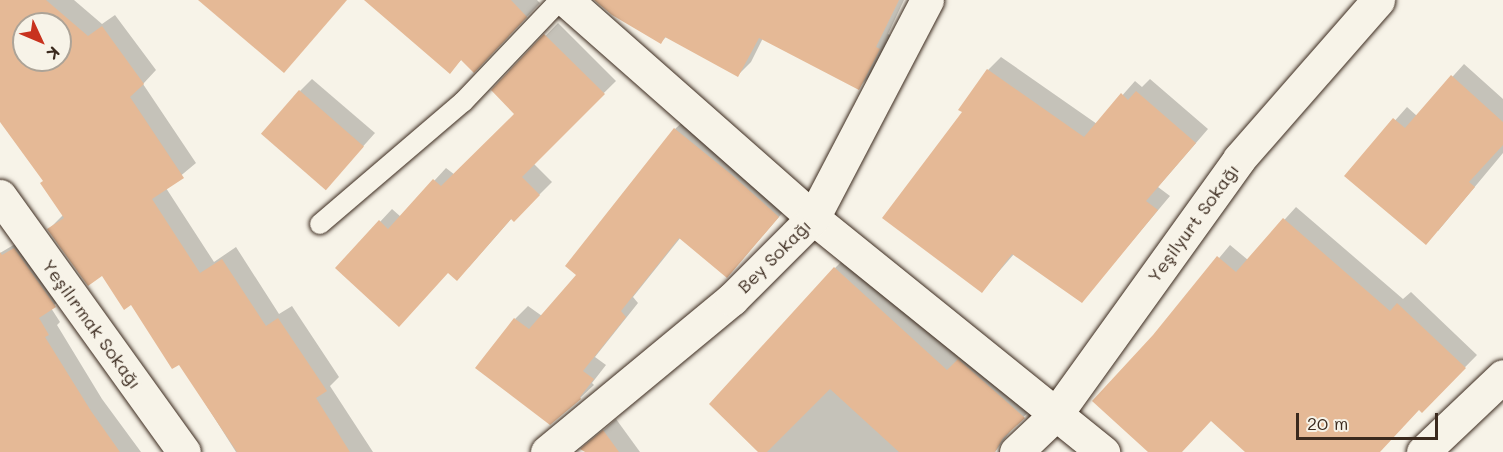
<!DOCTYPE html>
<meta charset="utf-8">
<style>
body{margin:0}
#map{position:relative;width:1503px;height:452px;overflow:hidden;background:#f7f3e8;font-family:Mali,sans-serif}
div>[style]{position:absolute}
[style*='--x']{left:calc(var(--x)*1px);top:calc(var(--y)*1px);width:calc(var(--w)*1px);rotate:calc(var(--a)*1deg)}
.shadow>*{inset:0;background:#0003}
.building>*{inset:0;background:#e5b996;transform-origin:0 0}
.roads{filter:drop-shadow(0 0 2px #3b2a1e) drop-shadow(0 0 2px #3b2a1e)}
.service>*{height:20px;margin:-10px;padding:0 10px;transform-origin:10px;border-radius:10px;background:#f7f3e8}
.minor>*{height:33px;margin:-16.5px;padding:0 16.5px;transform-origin:16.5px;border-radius:16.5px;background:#f7f3e8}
span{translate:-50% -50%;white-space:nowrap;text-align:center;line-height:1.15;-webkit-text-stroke:6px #f7f3e8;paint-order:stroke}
.street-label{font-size:18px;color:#3b2a1e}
.north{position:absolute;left:12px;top:12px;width:60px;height:60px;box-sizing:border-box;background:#f7f3e8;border:2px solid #aca397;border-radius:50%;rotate:134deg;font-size:16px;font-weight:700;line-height:24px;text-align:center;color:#3b2a1e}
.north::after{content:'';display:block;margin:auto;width:21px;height:27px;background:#c8321e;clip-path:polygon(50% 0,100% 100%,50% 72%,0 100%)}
.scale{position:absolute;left:1296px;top:413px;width:142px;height:27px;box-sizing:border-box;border:3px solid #3b2a1e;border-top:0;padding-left:8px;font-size:18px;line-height:21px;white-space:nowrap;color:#3b2a1e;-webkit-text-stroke:4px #f7f3e8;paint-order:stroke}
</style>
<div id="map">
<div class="shadow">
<div style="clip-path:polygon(evenodd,0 0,74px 0,102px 24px,115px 15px,156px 70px,143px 84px,196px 163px,166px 188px,214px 262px,236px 247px,279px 314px,292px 306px,339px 377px,330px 386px,373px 452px,236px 452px,179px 362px,131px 303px,102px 274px,49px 229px,63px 215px,45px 181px,0 120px,0 0,24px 24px,60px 24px,60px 60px,24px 60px,24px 24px)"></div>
<div style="clip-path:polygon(367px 0,537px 0,540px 3px,487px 58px,462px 59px,449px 72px)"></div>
<div style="clip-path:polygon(608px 0,904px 0,888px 34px,892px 36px,871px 75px,858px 88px,763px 38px,751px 62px,738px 75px,666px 37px,661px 42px)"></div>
<div style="clip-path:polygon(558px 23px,616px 81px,533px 163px,552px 182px,514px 220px,512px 218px,469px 267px,449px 272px,337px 268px,392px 209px,401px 217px,446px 168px,455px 175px,516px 114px,493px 90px)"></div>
<div style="clip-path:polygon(1001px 57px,1097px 124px,1135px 81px,1142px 87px,1150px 79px,1208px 129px,1158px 187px,1170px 196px,1082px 301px,1014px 254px,982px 291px,964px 112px,988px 70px)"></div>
<div style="clip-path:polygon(1464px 64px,1503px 99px,1503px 153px,1438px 231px,1346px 176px,1407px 107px,1417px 116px)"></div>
<div style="clip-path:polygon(312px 79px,375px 133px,326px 188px,300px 91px)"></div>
<div style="clip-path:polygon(689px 116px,791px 203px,740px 262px,681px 237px,633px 297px,638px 303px,595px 357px,606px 365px,592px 383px,594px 385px,580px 398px,515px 319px,528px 306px,542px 316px,578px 275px,675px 129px)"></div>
<div style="clip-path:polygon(1296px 207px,1403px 299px,1411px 292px,1477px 355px,1422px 411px,1420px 408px,1379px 452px,1248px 452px,1211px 420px,1181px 452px,1151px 452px,1154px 336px,1230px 245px,1248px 260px)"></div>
<div style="clip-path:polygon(27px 237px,67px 293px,51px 308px,60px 322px,57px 325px,102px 399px,141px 452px,0 452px,0 253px)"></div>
<div style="clip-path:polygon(848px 255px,1037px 404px,1015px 425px,995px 452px,760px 452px,835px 268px)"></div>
<div style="clip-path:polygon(616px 419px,640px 452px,587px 452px,583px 449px)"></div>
</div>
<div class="building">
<div style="clip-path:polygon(evenodd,0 0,46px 0,88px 36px,102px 26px,144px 84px,130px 97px,184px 178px,152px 199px,200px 273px,222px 259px,266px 326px,278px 318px,327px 391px,316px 398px,350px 452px,237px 452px,179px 365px,172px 369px,131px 305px,124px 310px,102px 276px,88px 286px,47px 229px,64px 218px,40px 183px,43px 181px,0 122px,0 0,24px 24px,60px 24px,60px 60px,24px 60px,24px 24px)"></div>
<div style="clip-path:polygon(198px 0,347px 0,284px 73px)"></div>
<div style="clip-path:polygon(364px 0,511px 0,527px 17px,474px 73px,461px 60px,450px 74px)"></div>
<div style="clip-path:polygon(594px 0,899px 0,876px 47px,880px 49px,859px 90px,759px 38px,738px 77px,665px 37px,661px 44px,612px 15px)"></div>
<div style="clip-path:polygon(544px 34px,605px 94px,522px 177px,540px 195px,514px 222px,511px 219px,457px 281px,448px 273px,399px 327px,335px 268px,379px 220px,388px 229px,433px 179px,441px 186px,514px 114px,491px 90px)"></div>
<div style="clip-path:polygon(987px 69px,1084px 137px,1121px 93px,1128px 100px,1136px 91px,1196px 143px,1146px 201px,1158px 210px,1082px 303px,1012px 254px,982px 293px,882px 218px,962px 112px,958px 110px)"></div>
<div style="clip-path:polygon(1451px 75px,1503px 122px,1503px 145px,1469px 182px,1475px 187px,1426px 245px,1344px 176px,1393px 118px,1405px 128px)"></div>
<div style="left:299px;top:90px;width:86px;height:58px;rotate:41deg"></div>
<div style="clip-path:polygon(674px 128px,732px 175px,779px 217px,727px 278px,679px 238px,621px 311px,626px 317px,583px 371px,594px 379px,580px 397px,581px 399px,550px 425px,475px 368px,514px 318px,529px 329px,576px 275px,565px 266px)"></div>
<div style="clip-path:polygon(1283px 218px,1390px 311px,1397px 303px,1466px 368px,1422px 413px,1419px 410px,1380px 452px,1245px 452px,1211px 421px,1182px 452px,1148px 452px,1092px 401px,1153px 335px,1217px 256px,1236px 272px)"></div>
<div style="clip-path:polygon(14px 248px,56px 307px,39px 318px,49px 335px,45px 337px,91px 411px,120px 452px,0 452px,0 252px,2px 255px)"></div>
<div style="clip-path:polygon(834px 267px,947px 370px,958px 359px,1025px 418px,1003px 438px,995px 452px,899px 452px,830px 389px,767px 452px,758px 452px,709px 404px)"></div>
<div style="clip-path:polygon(603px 430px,619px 452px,585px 452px,580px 449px)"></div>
</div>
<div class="roads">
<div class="service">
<div style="--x:320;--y:224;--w:188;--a:-40.5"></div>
<div style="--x:463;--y:102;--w:141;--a:-46.4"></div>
</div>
<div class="minor">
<div style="--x:566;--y:0;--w:329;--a:41.4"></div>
<div style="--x:813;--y:218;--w:373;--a:38.9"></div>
<div style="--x:0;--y:196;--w:315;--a:54.3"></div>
<div style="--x:547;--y:452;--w:240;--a:-39.6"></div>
<div style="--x:732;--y:299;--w:115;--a:-45"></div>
<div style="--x:813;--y:218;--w:246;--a:-62.4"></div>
<div style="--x:1016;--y:452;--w:55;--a:-43.5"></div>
<div style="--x:1056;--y:414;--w:314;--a:-54.3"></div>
<div style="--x:1239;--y:159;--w:211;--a:-48.8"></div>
<div style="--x:1423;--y:452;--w:110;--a:-43.5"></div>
</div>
</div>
<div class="street-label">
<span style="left:1193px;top:223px;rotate:-54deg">Yeşilyurt Sokağı</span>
<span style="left:774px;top:256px;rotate:-45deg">Bey Sokağı</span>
<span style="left:92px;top:324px;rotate:54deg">Yeşilırmak Sokağı</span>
</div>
<div class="north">K</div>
<div class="scale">20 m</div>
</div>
